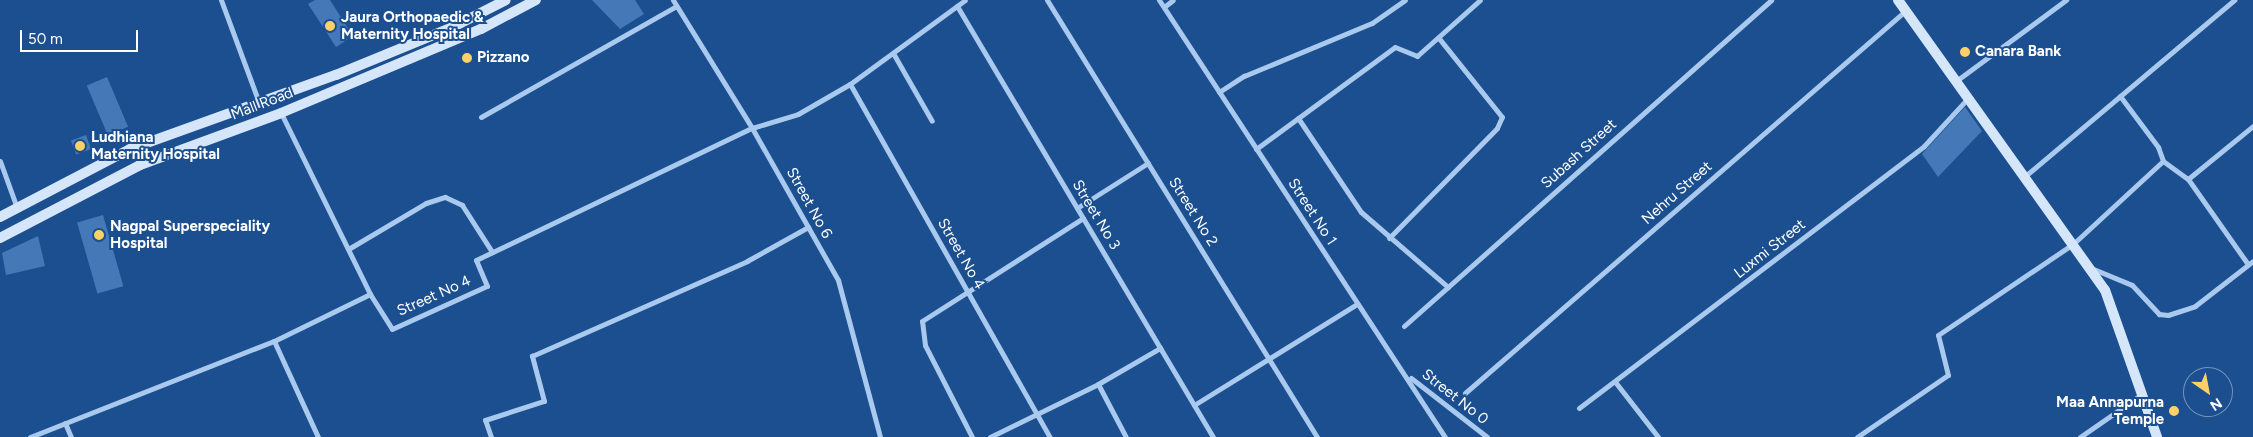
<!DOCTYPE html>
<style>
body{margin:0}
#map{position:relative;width:2253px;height:437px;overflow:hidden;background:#1b4f8f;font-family:Figtree,sans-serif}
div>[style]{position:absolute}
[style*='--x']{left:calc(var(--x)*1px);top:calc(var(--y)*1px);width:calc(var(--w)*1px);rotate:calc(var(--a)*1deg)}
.building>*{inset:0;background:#4478b7;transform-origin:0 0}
.street>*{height:5px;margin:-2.5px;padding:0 2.5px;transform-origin:2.5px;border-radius:2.5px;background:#a9c9ee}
.secondary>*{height:10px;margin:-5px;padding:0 5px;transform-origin:5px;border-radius:5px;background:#d6e6fa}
.dots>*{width:14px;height:14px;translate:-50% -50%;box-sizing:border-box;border:2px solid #1b4f8f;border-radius:50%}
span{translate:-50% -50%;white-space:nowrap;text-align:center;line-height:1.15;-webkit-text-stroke:4px #1b4f8f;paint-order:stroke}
.poi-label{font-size:15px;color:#fff;font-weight:700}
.left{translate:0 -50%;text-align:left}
.right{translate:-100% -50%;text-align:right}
.street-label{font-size:15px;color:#fff}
.north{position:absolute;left:2183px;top:367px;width:50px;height:50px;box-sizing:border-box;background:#1b4f8f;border:1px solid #7695bc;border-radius:50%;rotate:147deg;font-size:14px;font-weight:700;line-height:20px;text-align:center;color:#fff}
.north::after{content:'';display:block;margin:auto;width:18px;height:22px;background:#ffd166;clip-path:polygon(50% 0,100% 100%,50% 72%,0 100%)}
.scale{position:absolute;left:20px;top:30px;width:118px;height:22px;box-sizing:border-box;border:2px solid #fff;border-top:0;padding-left:6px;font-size:15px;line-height:18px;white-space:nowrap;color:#fff;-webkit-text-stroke:4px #1b4f8f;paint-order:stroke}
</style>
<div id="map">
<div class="building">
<div style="clip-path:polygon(315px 0,330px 0,353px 36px,336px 47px,308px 4px)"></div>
<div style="clip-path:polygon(592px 0,635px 0,644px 14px,620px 29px)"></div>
<div style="left:107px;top:77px;width:54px;height:22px;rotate:67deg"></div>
<div style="clip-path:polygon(1965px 107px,1982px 131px,1938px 177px,1922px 154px)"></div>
<div style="left:86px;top:135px;width:15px;height:16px;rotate:70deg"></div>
<div style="left:103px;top:215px;width:74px;height:27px;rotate:74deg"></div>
<div style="clip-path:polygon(38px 236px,45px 266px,6px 275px,2px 253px)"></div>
</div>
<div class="street">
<div style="--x:221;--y:0;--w:110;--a:69.7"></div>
<div style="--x:673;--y:0;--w:150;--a:58.3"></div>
<div style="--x:752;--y:128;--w:175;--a:60.5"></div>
<div style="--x:838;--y:280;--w:163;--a:75"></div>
<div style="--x:1047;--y:0;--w:514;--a:58.29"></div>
<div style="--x:1159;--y:0;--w:522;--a:56.8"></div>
<div style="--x:957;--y:6;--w:501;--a:59.29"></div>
<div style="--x:1164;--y:7;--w:11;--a:-38"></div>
<div style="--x:893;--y:53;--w:78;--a:60.2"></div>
<div style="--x:1956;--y:81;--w:137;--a:-36.4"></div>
<div style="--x:850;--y:84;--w:406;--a:60.5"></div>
<div style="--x:1219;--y:92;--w:30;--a:-33"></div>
<div style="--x:1244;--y:76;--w:139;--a:-22.5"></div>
<div style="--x:1372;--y:23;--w:40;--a:-34.9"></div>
<div style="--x:2120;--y:96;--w:64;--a:53.3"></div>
<div style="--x:2158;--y:147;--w:15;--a:70"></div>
<div style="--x:2163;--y:161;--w:31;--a:36"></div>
<div style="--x:2188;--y:179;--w:103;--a:54.9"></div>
<div style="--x:281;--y:113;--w:202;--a:63.8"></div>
<div style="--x:481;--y:117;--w:224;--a:-29.6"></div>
<div style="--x:1298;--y:118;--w:113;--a:56.2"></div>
<div style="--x:1361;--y:212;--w:115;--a:40.8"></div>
<div style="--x:1256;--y:149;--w:172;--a:-36.3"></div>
<div style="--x:1395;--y:47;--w:24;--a:22"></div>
<div style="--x:1417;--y:56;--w:84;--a:-41.6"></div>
<div style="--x:0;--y:161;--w:50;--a:70.1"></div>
<div style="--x:2024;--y:177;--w:275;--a:-40.1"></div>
<div style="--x:2188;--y:179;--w:84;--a:-39.2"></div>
<div style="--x:1077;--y:208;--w:84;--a:-32.4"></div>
<div style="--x:1389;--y:238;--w:154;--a:-45.5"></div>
<div style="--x:1497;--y:128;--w:12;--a:-66"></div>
<div style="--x:1502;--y:117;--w:102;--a:-128.7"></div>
<div style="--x:350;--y:248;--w:88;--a:-30.6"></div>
<div style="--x:426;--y:203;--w:20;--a:-18"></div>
<div style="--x:445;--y:197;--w:19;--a:25"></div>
<div style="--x:462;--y:205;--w:56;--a:57.4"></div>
<div style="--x:2091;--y:268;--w:44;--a:22.5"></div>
<div style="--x:2132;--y:285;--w:40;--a:47"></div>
<div style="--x:2159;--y:314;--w:9;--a:6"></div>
<div style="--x:2168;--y:315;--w:28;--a:-18"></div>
<div style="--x:2195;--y:306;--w:73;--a:-37.8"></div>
<div style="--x:1404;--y:326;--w:491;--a:-41.6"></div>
<div style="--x:274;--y:341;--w:106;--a:65.4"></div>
<div style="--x:1411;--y:378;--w:96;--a:37.8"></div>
<div style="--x:1616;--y:383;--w:68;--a:52.1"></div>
<div style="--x:1098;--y:384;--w:60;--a:62.2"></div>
<div style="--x:1465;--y:393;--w:583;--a:-40.96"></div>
<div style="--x:1194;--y:405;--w:192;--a:-31.8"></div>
<div style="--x:1579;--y:408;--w:433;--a:-37.2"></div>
<div style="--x:1924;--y:146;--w:64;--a:-47.5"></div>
<div style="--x:65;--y:423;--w:15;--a:67"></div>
<div style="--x:30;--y:437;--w:262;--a:-21.5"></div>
<div style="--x:274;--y:341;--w:107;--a:-26.1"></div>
<div style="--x:370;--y:294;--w:41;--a:57.8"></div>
<div style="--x:392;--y:329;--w:104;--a:-24.4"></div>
<div style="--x:487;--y:286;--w:28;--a:-113"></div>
<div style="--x:476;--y:260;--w:306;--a:-25.6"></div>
<div style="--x:752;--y:128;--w:48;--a:-16.9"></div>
<div style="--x:798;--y:114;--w:60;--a:-30"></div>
<div style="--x:850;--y:84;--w:142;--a:-36.1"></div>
<div style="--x:491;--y:437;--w:18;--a:-109"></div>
<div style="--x:485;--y:420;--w:62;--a:-17.9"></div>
<div style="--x:544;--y:401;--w:47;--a:-104.9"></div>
<div style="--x:532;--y:356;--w:235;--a:-23.8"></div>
<div style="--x:747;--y:261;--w:70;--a:-29.1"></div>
<div style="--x:972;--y:437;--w:103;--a:-117.1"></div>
<div style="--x:925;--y:345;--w:24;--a:-97"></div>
<div style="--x:922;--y:321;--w:191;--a:-32.6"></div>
<div style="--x:990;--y:437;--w:120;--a:-26.1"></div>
<div style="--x:1098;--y:384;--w:72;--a:-30.1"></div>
<div style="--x:1857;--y:437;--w:110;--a:-34.3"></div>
<div style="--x:1948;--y:375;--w:41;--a:-104"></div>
<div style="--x:1938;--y:335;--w:163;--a:-34"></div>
<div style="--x:2073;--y:244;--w:122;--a:-42.7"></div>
<div style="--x:2080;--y:437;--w:75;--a:-34.7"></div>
</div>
<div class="secondary">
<div style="--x:1898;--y:0;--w:356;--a:54.5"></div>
<div style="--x:2105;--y:290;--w:156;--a:70.5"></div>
<div style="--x:0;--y:217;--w:147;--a:-27.6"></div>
<div style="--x:130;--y:149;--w:219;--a:-19.8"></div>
<div style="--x:336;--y:75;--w:126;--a:-22.3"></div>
<div style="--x:453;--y:27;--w:59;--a:-27"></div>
<div style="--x:0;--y:238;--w:158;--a:-27.5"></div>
<div style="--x:140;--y:165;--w:150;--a:-20.2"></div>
<div style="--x:281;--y:113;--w:217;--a:-22.8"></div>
<div style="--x:481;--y:29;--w:62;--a:-27.8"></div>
</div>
<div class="dots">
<div style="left:330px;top:26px;background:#ffd166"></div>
<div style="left:1965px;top:52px;background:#ffd166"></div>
<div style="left:467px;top:58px;background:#ffd166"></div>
<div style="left:80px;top:146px;background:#ffd166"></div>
<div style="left:99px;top:235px;background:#ffd166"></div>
<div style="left:2174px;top:411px;background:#ffd166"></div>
</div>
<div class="poi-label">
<span class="left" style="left:341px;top:26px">Jaura Orthopaedic &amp;<br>Maternity Hospital</span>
<span class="left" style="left:1975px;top:52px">Canara Bank</span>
<span class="left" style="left:477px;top:58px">Pizzano</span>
<span class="left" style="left:91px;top:146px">Ludhiana<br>Maternity Hospital</span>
<span class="left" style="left:110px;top:235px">Nagpal Superspeciality<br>Hospital</span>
<span class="right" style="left:2164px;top:411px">Maa Annapurna<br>Temple</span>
</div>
<div class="street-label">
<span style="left:262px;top:104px;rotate:-21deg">Mall Road</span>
<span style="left:1579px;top:154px;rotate:-42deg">Subash Street</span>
<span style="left:1677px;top:193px;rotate:-41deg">Nehru Street</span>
<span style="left:809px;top:203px;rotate:61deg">Street No 6</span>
<span style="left:1193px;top:212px;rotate:58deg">Street No 2</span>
<span style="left:1312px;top:212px;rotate:57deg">Street No 1</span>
<span style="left:1096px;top:215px;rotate:59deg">Street No 3</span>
<span style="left:1770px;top:249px;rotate:-38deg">Luxmi Street</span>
<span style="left:961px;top:254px;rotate:60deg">Street No 4</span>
<span style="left:434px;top:296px;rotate:-24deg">Street No 4</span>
<span style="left:1455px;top:397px;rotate:38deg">Street No 0</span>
</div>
<div class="north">N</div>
<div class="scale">50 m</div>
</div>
